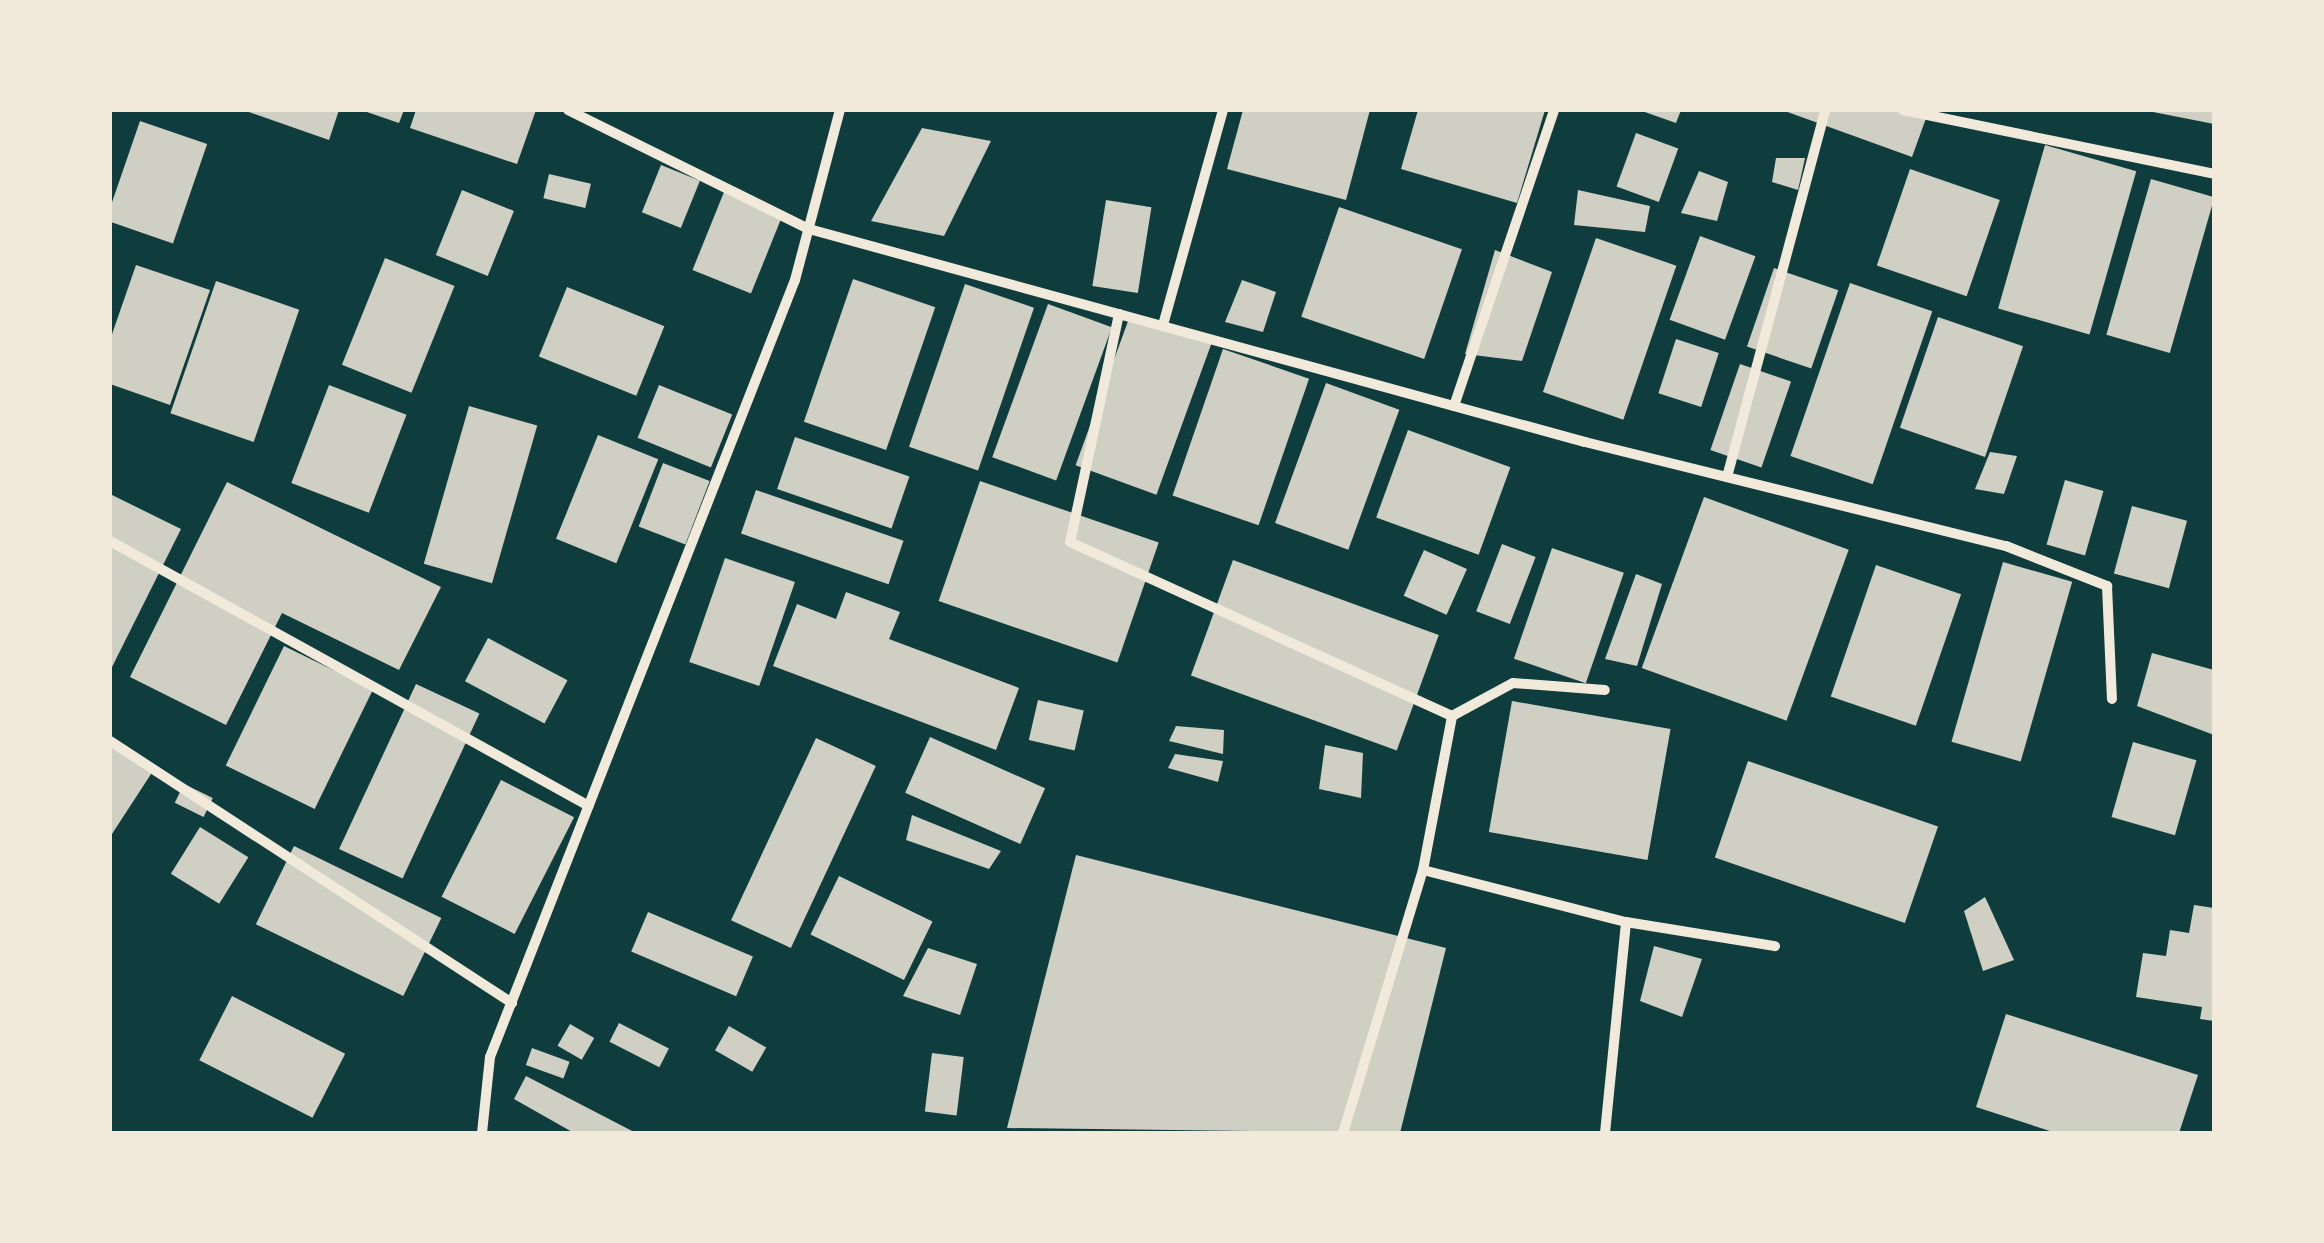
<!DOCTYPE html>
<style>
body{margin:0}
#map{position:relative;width:2324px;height:1243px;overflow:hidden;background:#0f3d3e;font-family:"Public Sans",sans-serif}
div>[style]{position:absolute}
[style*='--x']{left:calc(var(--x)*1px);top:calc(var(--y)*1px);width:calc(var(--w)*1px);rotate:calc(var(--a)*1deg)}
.building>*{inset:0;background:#cfcfc3;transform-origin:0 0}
.minor>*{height:10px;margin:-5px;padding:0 5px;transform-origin:5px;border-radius:5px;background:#f1e9da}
span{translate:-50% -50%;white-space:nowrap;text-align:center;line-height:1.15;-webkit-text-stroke:8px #f1e9da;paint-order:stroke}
.frame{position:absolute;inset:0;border:112px solid #f1e9da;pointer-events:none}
</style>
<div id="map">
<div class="building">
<div style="clip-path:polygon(243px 110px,339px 110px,329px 140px)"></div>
<div style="clip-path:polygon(361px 110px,404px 110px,399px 123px)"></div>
<div style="clip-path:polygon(416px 110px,536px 110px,517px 164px,410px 128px)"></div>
<div style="clip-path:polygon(1243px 110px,1370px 110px,1346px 200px,1227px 169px)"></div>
<div style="clip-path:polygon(1418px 110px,1545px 110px,1517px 203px,1401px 169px)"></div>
<div style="clip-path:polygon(1639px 110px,1681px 110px,1676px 123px)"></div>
<div style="clip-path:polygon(1782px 110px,1929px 110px,1912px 157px)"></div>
<div style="clip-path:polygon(2153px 110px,2214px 110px,2214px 124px,2153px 112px)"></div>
<div style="left:140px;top:121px;width:71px;height:105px;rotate:19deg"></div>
<div style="clip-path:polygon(922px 128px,991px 141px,944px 236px,871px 221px)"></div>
<div style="left:1636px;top:133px;width:45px;height:57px;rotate:20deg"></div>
<div style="left:2045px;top:145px;width:95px;height:170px;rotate:16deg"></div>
<div style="clip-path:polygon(1776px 158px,1805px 158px,1798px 190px,1772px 182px)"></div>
<div style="left:661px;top:165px;width:42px;height:51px;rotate:22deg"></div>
<div style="left:1910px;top:169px;width:95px;height:102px;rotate:19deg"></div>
<div style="clip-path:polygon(1699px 171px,1728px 182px,1717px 221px,1681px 213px)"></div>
<div style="left:549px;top:174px;width:43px;height:25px;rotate:13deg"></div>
<div style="left:2151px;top:179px;width:66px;height:162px;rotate:16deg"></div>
<div style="left:462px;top:190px;width:56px;height:70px;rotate:22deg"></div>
<div style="clip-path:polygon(1578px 190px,1650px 206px,1645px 232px,1574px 225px)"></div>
<div style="left:724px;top:192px;width:63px;height:84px;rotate:22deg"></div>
<div style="left:1106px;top:200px;width:46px;height:87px;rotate:9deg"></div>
<div style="left:1339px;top:207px;width:130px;height:116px;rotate:19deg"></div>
<div style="left:1700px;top:236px;width:59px;height:89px;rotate:20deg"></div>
<div style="left:1596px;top:238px;width:85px;height:163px;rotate:19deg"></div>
<div style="clip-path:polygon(1495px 250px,1552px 272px,1522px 361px,1465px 354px)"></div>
<div style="left:385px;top:258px;width:75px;height:115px;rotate:22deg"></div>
<div style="clip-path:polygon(136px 265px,210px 290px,170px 405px,110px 384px,110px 340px)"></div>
<div style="left:1774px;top:268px;width:68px;height:83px;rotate:19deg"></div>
<div style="left:853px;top:279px;width:87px;height:151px;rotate:19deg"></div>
<div style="clip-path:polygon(1242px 280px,1276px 292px,1263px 332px,1225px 322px)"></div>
<div style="left:216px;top:281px;width:88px;height:140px;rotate:19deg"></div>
<div style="left:1850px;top:283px;width:87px;height:183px;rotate:19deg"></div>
<div style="left:965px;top:284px;width:73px;height:172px;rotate:19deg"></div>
<div style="left:567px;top:287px;width:105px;height:75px;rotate:22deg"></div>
<div style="left:1048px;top:304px;width:68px;height:163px;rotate:20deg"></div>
<div style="left:1131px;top:313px;width:86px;height:162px;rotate:20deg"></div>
<div style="left:1938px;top:317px;width:90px;height:117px;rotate:19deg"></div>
<div style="left:1676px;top:339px;width:45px;height:57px;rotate:18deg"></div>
<div style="left:1223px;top:349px;width:91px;height:155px;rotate:19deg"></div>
<div style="left:1740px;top:364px;width:54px;height:91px;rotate:19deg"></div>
<div style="left:1326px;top:383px;width:78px;height:149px;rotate:20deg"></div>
<div style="left:329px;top:385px;width:83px;height:105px;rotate:21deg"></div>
<div style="left:659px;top:385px;width:79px;height:57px;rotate:22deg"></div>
<div style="left:469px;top:406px;width:71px;height:164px;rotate:16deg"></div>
<div style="left:1408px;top:430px;width:109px;height:93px;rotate:20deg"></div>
<div style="left:598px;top:435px;width:65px;height:112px;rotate:22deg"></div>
<div style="left:795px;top:437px;width:121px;height:55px;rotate:19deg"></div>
<div style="clip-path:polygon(1990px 452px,2017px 456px,2004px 494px,1975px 489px)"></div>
<div style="left:663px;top:463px;width:50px;height:68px;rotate:21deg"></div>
<div style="left:2065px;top:480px;width:40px;height:67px;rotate:16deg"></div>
<div style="left:980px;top:481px;width:189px;height:127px;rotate:19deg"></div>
<div style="clip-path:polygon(227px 482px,441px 587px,399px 670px,282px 613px,226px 725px,130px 677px)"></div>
<div style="left:756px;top:490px;width:156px;height:46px;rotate:19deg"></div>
<div style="clip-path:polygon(110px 494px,181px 529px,110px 671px)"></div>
<div style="left:1704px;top:497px;width:154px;height:182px;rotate:20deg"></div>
<div style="left:2132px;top:506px;width:57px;height:70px;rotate:15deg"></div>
<div style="left:1502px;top:544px;width:36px;height:72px;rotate:21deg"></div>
<div style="left:1552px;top:548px;width:76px;height:117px;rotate:19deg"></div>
<div style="left:1424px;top:550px;width:47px;height:50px;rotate:24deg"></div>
<div style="left:725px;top:558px;width:74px;height:110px;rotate:19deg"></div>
<div style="left:1233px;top:560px;width:219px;height:123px;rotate:20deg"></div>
<div style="left:2003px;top:562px;width:72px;height:187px;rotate:16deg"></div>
<div style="left:1876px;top:565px;width:90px;height:139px;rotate:19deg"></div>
<div style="clip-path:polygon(1636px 574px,1662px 584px,1637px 666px,1605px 659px)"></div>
<div style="clip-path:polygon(846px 592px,900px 612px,889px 639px,1019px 688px,996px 750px,773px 666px,797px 604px,836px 619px)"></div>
<div style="left:488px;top:638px;width:90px;height:49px;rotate:28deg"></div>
<div style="left:284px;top:646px;width:99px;height:133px;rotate:26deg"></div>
<div style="clip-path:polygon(2152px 653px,2214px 670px,2214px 735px,2137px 706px)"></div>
<div style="left:416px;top:684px;width:70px;height:182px;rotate:25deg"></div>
<div style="left:1038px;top:700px;width:47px;height:41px;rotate:13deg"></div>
<div style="left:1512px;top:701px;width:161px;height:133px;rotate:10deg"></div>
<div style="clip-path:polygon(1176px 726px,1224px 730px,1223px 754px,1169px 741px)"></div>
<div style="left:930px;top:737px;width:126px;height:61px;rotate:24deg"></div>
<div style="left:816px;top:738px;width:66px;height:201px;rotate:25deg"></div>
<div style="clip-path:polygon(110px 742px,153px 771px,110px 837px)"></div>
<div style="left:2133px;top:742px;width:66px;height:78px;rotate:16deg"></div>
<div style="clip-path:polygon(1325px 745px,1363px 753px,1361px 798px,1319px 789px)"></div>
<div style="clip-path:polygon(1175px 754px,1223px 761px,1218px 782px,1168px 768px)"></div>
<div style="left:1748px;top:761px;width:201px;height:102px;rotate:19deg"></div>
<div style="left:501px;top:780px;width:82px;height:131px;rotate:27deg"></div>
<div style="left:184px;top:784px;width:32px;height:21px;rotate:26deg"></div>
<div style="clip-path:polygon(912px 815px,1001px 851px,989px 869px,906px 840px)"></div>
<div style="left:200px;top:827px;width:57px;height:55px;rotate:32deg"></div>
<div style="left:294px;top:846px;width:164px;height:87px;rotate:26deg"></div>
<div style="clip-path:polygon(1076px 855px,1446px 948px,1400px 1133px,1007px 1128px)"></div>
<div style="left:839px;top:876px;width:104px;height:65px;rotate:26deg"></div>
<div style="clip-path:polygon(1985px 897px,2014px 960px,1983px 971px,1964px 911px)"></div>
<div style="clip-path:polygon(2194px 905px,2214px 908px,2214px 1021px,2200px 1019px,2202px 1007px,2136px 997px,2143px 953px,2166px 956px,2170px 930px,2189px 933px)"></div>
<div style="left:648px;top:912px;width:114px;height:43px;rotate:23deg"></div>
<div style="clip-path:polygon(1654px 946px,1702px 959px,1682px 1017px,1640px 1001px)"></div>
<div style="clip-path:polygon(928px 948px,977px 964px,960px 1015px,903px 996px)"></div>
<div style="left:232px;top:996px;width:127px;height:72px;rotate:27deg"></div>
<div style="clip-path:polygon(2006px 1014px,2198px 1075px,2179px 1133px,2056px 1133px,1976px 1107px)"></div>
<div style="left:619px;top:1023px;width:56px;height:21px;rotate:27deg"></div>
<div style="left:570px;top:1024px;width:28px;height:25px;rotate:30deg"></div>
<div style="left:729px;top:1026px;width:43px;height:28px;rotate:30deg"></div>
<div style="left:532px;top:1048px;width:40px;height:18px;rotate:20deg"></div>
<div style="left:932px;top:1053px;width:32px;height:59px;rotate:7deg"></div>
<div style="clip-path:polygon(526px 1076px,636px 1133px,574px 1133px,514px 1099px)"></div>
</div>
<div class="minor">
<div style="--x:568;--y:110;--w:269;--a:26.3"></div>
<div style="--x:809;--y:229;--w:805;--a:15.35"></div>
<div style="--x:1585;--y:442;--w:434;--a:13.9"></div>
<div style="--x:2006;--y:546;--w:109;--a:21.6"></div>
<div style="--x:2107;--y:586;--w:113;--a:87.5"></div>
<div style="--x:1903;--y:110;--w:318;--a:11.6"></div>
<div style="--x:1119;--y:314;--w:233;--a:102.1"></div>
<div style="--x:1070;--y:542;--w:420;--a:24.5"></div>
<div style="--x:1163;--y:325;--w:223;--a:-74.4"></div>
<div style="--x:1454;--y:406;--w:312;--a:-71.3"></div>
<div style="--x:1727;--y:477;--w:380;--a:-75"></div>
<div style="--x:110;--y:541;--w:547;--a:28.95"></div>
<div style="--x:110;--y:741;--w:480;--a:33.1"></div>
<div style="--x:1423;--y:870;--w:210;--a:14.4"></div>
<div style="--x:1626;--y:922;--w:151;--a:9.2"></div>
<div style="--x:482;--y:1133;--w:76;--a:-84"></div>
<div style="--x:490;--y:1057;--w:835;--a:-68.57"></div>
<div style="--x:795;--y:280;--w:176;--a:-75.2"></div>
<div style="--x:1343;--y:1133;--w:275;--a:-73.1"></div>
<div style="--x:1423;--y:870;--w:157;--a:-79.3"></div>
<div style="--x:1452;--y:716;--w:69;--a:-28.4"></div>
<div style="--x:1513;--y:683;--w:92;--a:4.4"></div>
<div style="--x:1605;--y:1133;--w:212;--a:-84.3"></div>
</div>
<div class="frame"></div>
</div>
